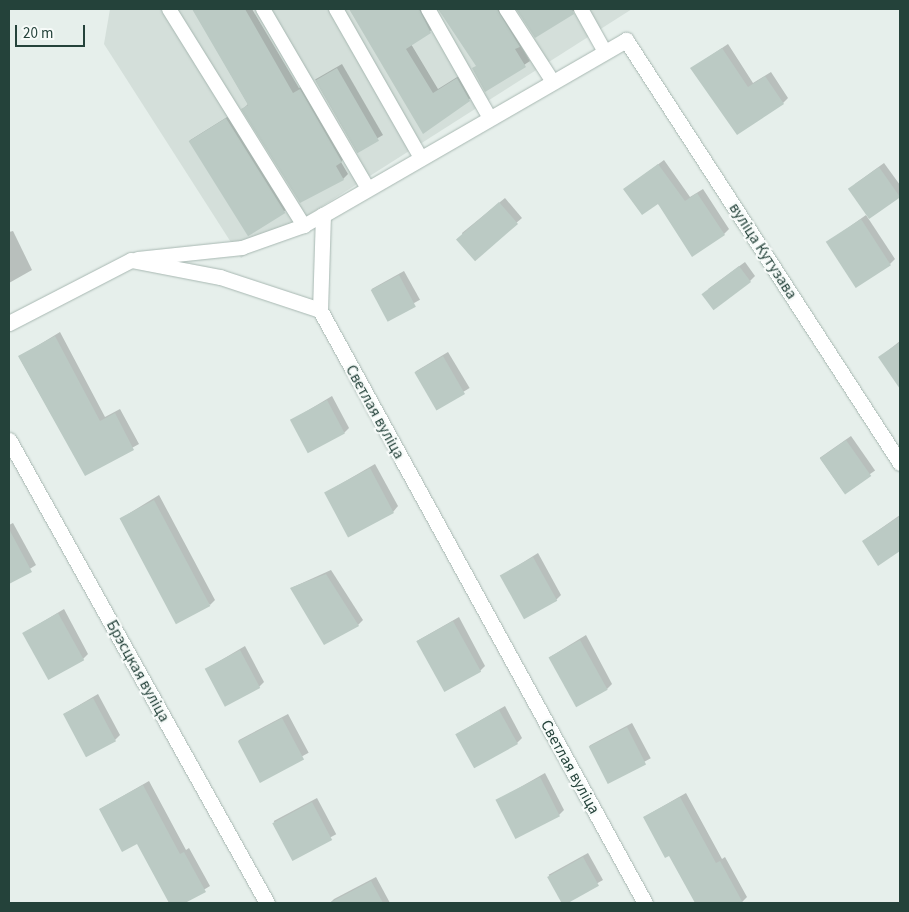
<!DOCTYPE html>
<meta charset="utf-8">
<style>
body{margin:0}
#map{position:relative;width:909px;height:912px;overflow:hidden;background:#e6efeb;font-family:"Source Sans 3",sans-serif}
div>[style]{position:absolute}
[style*='--x']{left:calc(var(--x)*1px);top:calc(var(--y)*1px);width:calc(var(--w)*1px);rotate:calc(var(--a)*1deg)}
.built>*{inset:0;background:#d4dfda}
.shadow>*{inset:0;background:#0003;transform-origin:0 0}
.building>*{inset:0;background:#bbcac4;transform-origin:0 0}
.roads{filter:drop-shadow(0 0 1px #a8b8b2) drop-shadow(0 0 1px #a8b8b2)}
.service>*{height:14px;margin:-7px;padding:0 7px;transform-origin:7px;border-radius:7px;background:#fff}
.minor>*{height:15px;margin:-7.5px;padding:0 7.5px;transform-origin:7.5px;border-radius:7.5px;background:#fff}
span{translate:-50% -50%;white-space:nowrap;text-align:center;line-height:1.15;-webkit-text-stroke:4.5px #f7fbf9;paint-order:stroke}
.street-label{font-size:16px;color:#24423a}
.frame{position:absolute;inset:0;border:10px solid #24423a;pointer-events:none}
.scale{position:absolute;left:15px;top:25px;width:70px;height:22px;box-sizing:border-box;border:2px solid #24423a;border-top:0;padding-left:6px;font-size:15px;line-height:18px;white-space:nowrap;color:#24423a;-webkit-text-stroke:4px #f7fbf9;paint-order:stroke}
</style>
<div id="map">
<div class="built">
<div style="clip-path:polygon(110px 9px,632px 9px,241px 258px,104px 44px)"></div>
</div>
<div class="shadow">
<div style="clip-path:polygon(193px 9px,252px 9px,299px 88px,305px 85px,346px 156px,341px 162px,348px 174px,343px 179px,243px 109px,248px 104px)"></div>
<div style="clip-path:polygon(350px 9px,426px 9px,436px 27px,411px 44px,438px 89px,462px 74px,475px 95px,423px 132px)"></div>
<div style="clip-path:polygon(439px 9px,503px 9px,524px 41px,520px 44px,530px 61px,486px 90px,477px 65px)"></div>
<div style="clip-path:polygon(518px 9px,577px 9px,535px 36px)"></div>
<div style="clip-path:polygon(728px 44px,753px 83px,771px 72px,788px 98px,783px 103px,692px 68px)"></div>
<div style="left:342px;top:64px;width:82px;height:31px;rotate:60deg"></div>
<div style="left:232px;top:114px;width:110px;height:50px;rotate:58deg"></div>
<div style="clip-path:polygon(664px 160px,690px 197px,703px 189px,729px 229px,724px 234px,625px 189px)"></div>
<div style="clip-path:polygon(884px 163px,900px 185px,900px 195px,871px 217px,855px 184px)"></div>
<div style="clip-path:polygon(505px 198px,522px 218px,474px 259px,462px 233px)"></div>
<div style="clip-path:polygon(866px 215px,895px 259px,890px 264px,828px 242px)"></div>
<div style="clip-path:polygon(13px 231px,32px 270px,9px 283px,9px 232px)"></div>
<div style="clip-path:polygon(745px 262px,755px 276px,750px 281px,708px 289px)"></div>
<div style="left:404px;top:271px;width:33px;height:37px;rotate:61deg"></div>
<div style="clip-path:polygon(60px 332px,105px 417px,120px 409px,139px 444px,85px 474px,19px 357px)"></div>
<div style="clip-path:polygon(900px 341px,900px 387px,880px 357px)"></div>
<div style="left:448px;top:352px;width:42px;height:38px;rotate:59deg"></div>
<div style="clip-path:polygon(332px 396px,349px 428px,344px 433px,292px 420px)"></div>
<div style="left:851px;top:436px;width:42px;height:38px;rotate:55deg"></div>
<div style="clip-path:polygon(375px 464px,398px 506px,393px 512px,325px 493px)"></div>
<div style="clip-path:polygon(159px 495px,215px 600px,210px 605px,120px 519px)"></div>
<div style="clip-path:polygon(900px 515px,900px 550px,878px 564px,863px 541px)"></div>
<div style="clip-path:polygon(13px 523px,36px 565px,9px 582px,9px 525px)"></div>
<div style="clip-path:polygon(538px 553px,561px 595px,556px 600px,501px 576px)"></div>
<div style="clip-path:polygon(331px 570px,363px 620px,358px 625px,291px 588px)"></div>
<div style="clip-path:polygon(64px 609px,88px 654px,83px 659px,24px 633px)"></div>
<div style="clip-path:polygon(459px 617px,485px 666px,480px 671px,417px 641px)"></div>
<div style="clip-path:polygon(586px 635px,612px 684px,607px 689px,550px 657px)"></div>
<div style="clip-path:polygon(245px 646px,264px 682px,259px 687px,206px 669px)"></div>
<div style="clip-path:polygon(98px 694px,120px 735px,115px 740px,64px 714px)"></div>
<div style="clip-path:polygon(505px 706px,522px 738px,517px 743px,457px 734px)"></div>
<div style="left:288px;top:714px;width:44px;height:56px;rotate:62deg"></div>
<div style="left:632px;top:723px;width:40px;height:48px;rotate:62deg"></div>
<div style="clip-path:polygon(545px 773px,564px 810px,559px 815px,498px 800px)"></div>
<div style="clip-path:polygon(149px 781px,186px 850px,189px 848px,210px 886px,182px 903px,171px 903px,138px 842px,100px 809px)"></div>
<div style="clip-path:polygon(686px 793px,722px 859px,725px 857px,747px 897px,741px 903px,696px 903px,670px 854px,644px 817px)"></div>
<div style="left:317px;top:798px;width:41px;height:49px;rotate:62deg"></div>
<div style="left:588px;top:853px;width:31px;height:45px;rotate:61deg"></div>
<div style="clip-path:polygon(376px 877px,390px 903px,330px 903px,334px 899px)"></div>
</div>
<div class="building">
<div style="clip-path:polygon(192px 9px,245px 9px,293px 93px,300px 89px,342px 162px,336px 166px,344px 180px,300px 203px,241px 109px,248px 105px)"></div>
<div style="clip-path:polygon(349px 9px,419px 9px,431px 33px,406px 49px,433px 93px,457px 78px,470px 101px,423px 134px)"></div>
<div style="clip-path:polygon(438px 9px,497px 9px,520px 47px,515px 49px,526px 67px,485px 92px,472px 68px,476px 66px)"></div>
<div style="clip-path:polygon(516px 9px,572px 9px,574px 14px,535px 38px)"></div>
<div style="clip-path:polygon(722px 48px,748px 87px,765px 76px,784px 104px,737px 135px,690px 68px)"></div>
<div style="left:337px;top:68px;width:84px;height:25px;rotate:60deg"></div>
<div style="left:226px;top:118px;width:112px;height:44px;rotate:58deg"></div>
<div style="clip-path:polygon(658px 164px,685px 201px,697px 193px,725px 235px,692px 257px,658px 204px,642px 215px,623px 189px)"></div>
<div style="left:879px;top:167px;width:37px;height:38px;rotate:55deg"></div>
<div style="left:499px;top:202px;width:29px;height:57px;rotate:49deg"></div>
<div style="left:861px;top:219px;width:55px;height:42px;rotate:57deg"></div>
<div style="left:739px;top:266px;width:20px;height:47px;rotate:53deg"></div>
<div style="left:399px;top:275px;width:36px;height:32px;rotate:62deg"></div>
<div style="clip-path:polygon(55px 336px,100px 421px,115px 413px,134px 450px,85px 476px,18px 356px)"></div>
<div style="clip-path:polygon(900px 342px,900px 389px,878px 357px)"></div>
<div style="left:443px;top:356px;width:44px;height:33px;rotate:60deg"></div>
<div style="left:327px;top:400px;width:38px;height:42px;rotate:62deg"></div>
<div style="left:846px;top:440px;width:44px;height:32px;rotate:55deg"></div>
<div style="left:370px;top:468px;width:51px;height:52px;rotate:62deg"></div>
<div style="left:154px;top:500px;width:120px;height:39px;rotate:62deg"></div>
<div style="clip-path:polygon(900px 516px,900px 551px,878px 566px,862px 541px)"></div>
<div style="clip-path:polygon(9px 529px,32px 572px,9px 584px)"></div>
<div style="left:533px;top:557px;width:50px;height:38px;rotate:61deg"></div>
<div style="clip-path:polygon(326px 574px,359px 626px,324px 645px,290px 588px)"></div>
<div style="left:58px;top:613px;width:54px;height:41px;rotate:61deg"></div>
<div style="left:453px;top:621px;width:58px;height:42px;rotate:61deg"></div>
<div style="left:580px;top:640px;width:57px;height:36px;rotate:61deg"></div>
<div style="left:240px;top:650px;width:43px;height:40px;rotate:62deg"></div>
<div style="left:93px;top:698px;width:49px;height:34px;rotate:62deg"></div>
<div style="left:499px;top:710px;width:39px;height:50px;rotate:61deg"></div>
<div style="left:282px;top:718px;width:47px;height:50px;rotate:62deg"></div>
<div style="left:627px;top:727px;width:42px;height:43px;rotate:63deg"></div>
<div style="left:540px;top:777px;width:44px;height:50px;rotate:63deg"></div>
<div style="clip-path:polygon(143px 785px,180px 854px,184px 852px,206px 892px,185px 903px,169px 903px,137px 844px,122px 852px,99px 809px)"></div>
<div style="clip-path:polygon(680px 797px,716px 863px,720px 861px,743px 903px,695px 903px,669px 856px,665px 858px,643px 817px)"></div>
<div style="left:312px;top:802px;width:43px;height:45px;rotate:62deg"></div>
<div style="left:583px;top:857px;width:33px;height:41px;rotate:61deg"></div>
<div style="clip-path:polygon(371px 881px,383px 903px,329px 903px)"></div>
</div>
<div class="roads">
<div class="service">
<div style="--x:169;--y:9;--w:256;--a:58.1"></div>
<div style="--x:263;--y:9;--w:208;--a:59.7"></div>
<div style="--x:336;--y:9;--w:172;--a:60.3"></div>
<div style="--x:428;--y:9;--w:125;--a:60.4"></div>
<div style="--x:506;--y:9;--w:87;--a:57.2"></div>
<div style="--x:581;--y:9;--w:49;--a:60.8"></div>
<div style="--x:138;--y:259;--w:105;--a:-6"></div>
<div style="--x:242;--y:248;--w:66;--a:-19.5"></div>
<div style="--x:304;--y:226;--w:22;--a:-30"></div>
</div>
<div class="minor">
<div style="--x:9;--y:323;--w:137;--a:-27.3"></div>
<div style="--x:131;--y:260;--w:91;--a:10.8"></div>
<div style="--x:220;--y:277;--w:105;--a:18.3"></div>
<div style="--x:9;--y:440;--w:530;--a:60.87"></div>
<div style="--x:645;--y:903;--w:676;--a:-118.73"></div>
<div style="--x:320;--y:310;--w:95;--a:-88.2"></div>
<div style="--x:323;--y:215;--w:350;--a:-30"></div>
<div style="--x:626;--y:40;--w:504;--a:57.07"></div>
</div>
</div>
<div class="street-label">
<span style="left:763px;top:251px;rotate:57deg">вуліца Кутузава</span>
<span style="left:375px;top:412px;rotate:61deg">Светлая вуліца</span>
<span style="left:138px;top:671px;rotate:61deg">Брэсцкая вуліца</span>
<span style="left:570px;top:767px;rotate:61deg">Светлая вуліца</span>
</div>
<div class="frame"></div>
<div class="scale">20 m</div>
</div>
